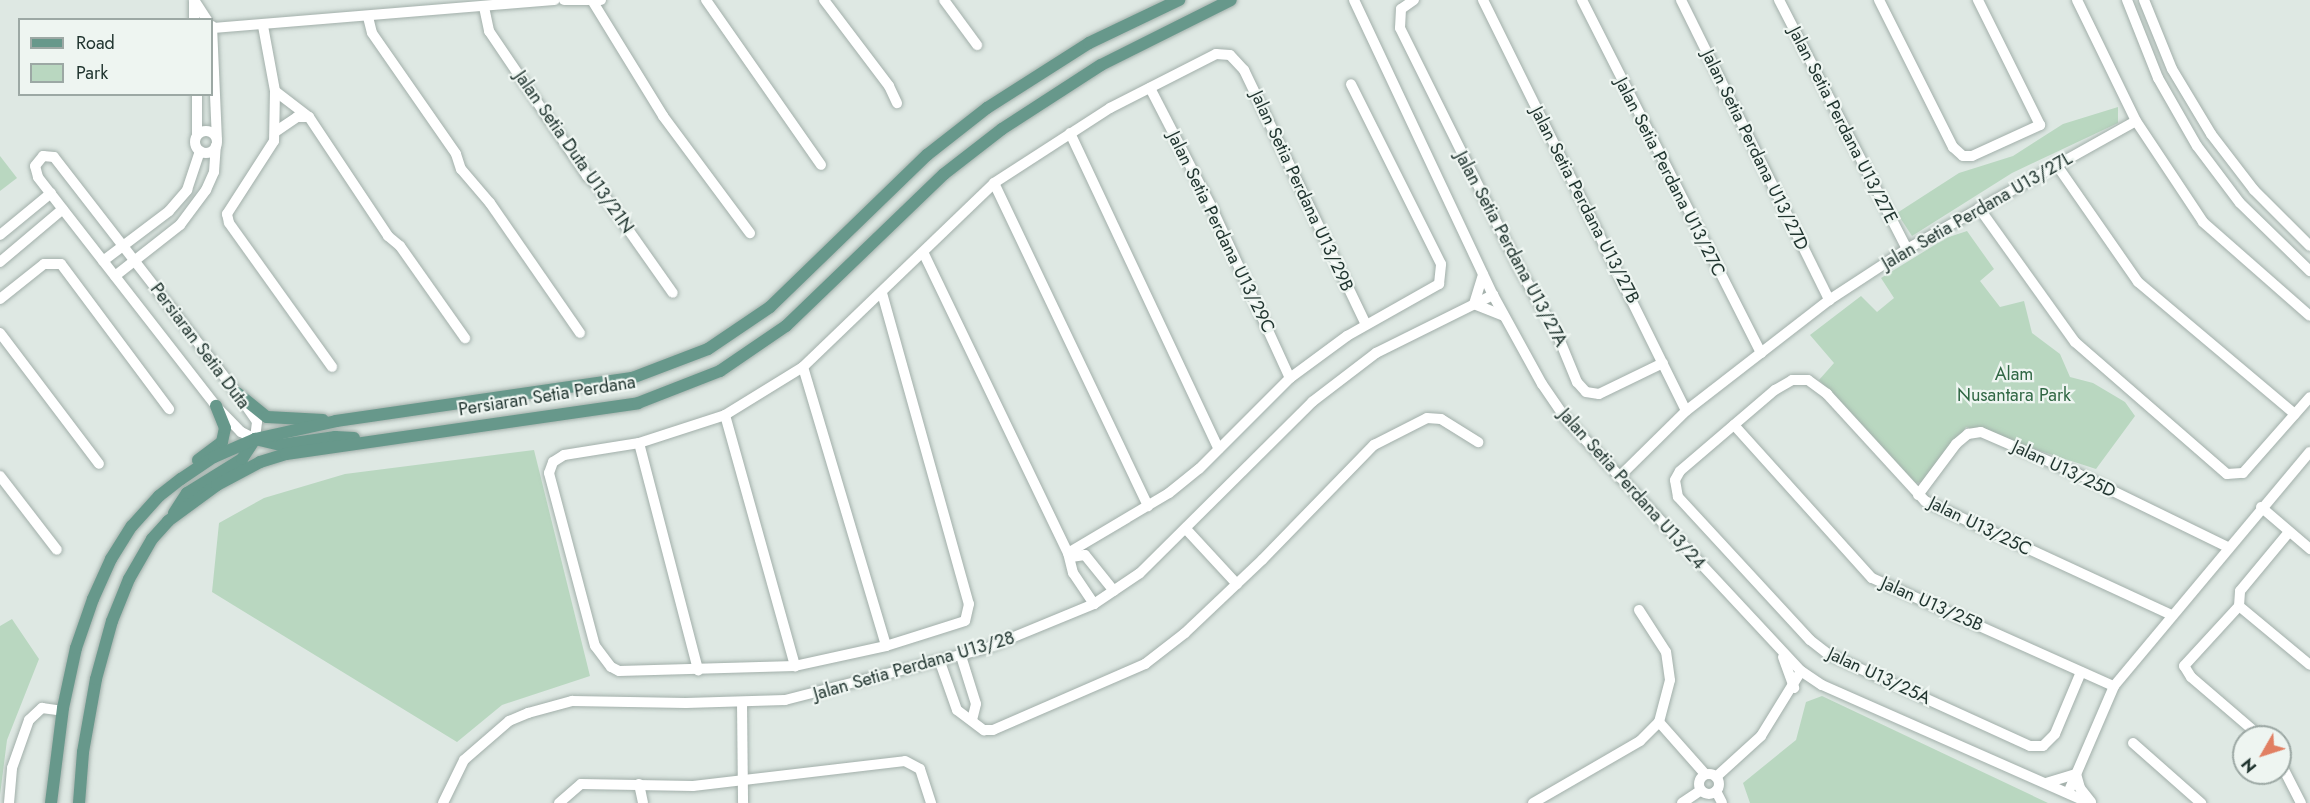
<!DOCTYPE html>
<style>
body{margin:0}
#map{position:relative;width:2310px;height:803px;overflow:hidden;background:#dee8e3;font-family:Jost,sans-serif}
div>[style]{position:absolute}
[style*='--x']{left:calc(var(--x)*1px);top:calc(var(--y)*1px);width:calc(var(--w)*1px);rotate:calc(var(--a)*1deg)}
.green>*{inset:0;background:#b9d7c0}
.roads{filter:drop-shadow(0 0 2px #a2afaa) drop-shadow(0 0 2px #a2afaa)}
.minor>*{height:10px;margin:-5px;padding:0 5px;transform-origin:5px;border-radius:5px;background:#fff}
.minor>.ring{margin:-5px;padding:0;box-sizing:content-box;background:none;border:10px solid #fff;border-radius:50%}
.major>*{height:12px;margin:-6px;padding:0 6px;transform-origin:6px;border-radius:6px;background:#67988b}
span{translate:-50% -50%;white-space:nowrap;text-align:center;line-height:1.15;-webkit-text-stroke:4.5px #eef5f1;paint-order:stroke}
.street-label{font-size:18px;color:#213530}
.park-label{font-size:18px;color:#306744}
.legend{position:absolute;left:18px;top:18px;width:195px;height:78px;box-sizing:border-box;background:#eef5f1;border:2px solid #9ca8a4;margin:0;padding:8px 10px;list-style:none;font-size:18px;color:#213530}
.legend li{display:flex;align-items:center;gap:12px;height:30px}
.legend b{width:30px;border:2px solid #9ca8a4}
.north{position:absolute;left:2232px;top:725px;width:60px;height:60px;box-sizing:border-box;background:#eef5f1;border:2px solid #9ca8a4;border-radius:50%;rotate:231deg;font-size:16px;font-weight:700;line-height:24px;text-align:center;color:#213530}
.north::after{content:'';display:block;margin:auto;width:21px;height:27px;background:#e17f62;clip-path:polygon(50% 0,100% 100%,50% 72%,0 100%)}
</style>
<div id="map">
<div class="green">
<div style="clip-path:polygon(2118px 107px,2118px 123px,2012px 173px,1912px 236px,1897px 213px,1959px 173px,2013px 156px,2063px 124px)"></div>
<div style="clip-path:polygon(0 156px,17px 178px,0 191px)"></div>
<div style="clip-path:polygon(1967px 231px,1994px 269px,1980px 281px,2000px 307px,2024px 301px,2032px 333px,2060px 354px,2070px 377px,2093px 383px,2125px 402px,2135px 416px,2096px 469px,1966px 427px,1928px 482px,1913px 483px,1819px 380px,1834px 363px,1810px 335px,1861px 296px,1877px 312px,1894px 298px,1881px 278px,1946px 238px)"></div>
<div style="clip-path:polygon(534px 450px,590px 676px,502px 705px,457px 742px,212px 592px,219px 523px,264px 498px,345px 474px)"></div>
<div style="clip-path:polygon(12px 619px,39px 659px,7px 740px,0 795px,0 626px)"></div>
<div style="clip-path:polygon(1822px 696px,2048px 803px,1750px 803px,1743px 783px,1796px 740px,1806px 702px)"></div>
</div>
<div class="roads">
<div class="minor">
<div style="--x:194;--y:0;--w:24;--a:57"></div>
<div style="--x:564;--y:0;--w:37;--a:0"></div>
<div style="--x:706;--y:0;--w:201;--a:55.1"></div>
<div style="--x:824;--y:0;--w:108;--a:52.9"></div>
<div style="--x:889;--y:86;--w:19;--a:65"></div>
<div style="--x:944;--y:0;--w:56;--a:53.7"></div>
<div style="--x:1354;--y:0;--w:326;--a:64.8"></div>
<div style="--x:1493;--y:295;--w:102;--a:61.2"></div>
<div style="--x:1542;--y:384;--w:42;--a:55.6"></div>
<div style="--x:1566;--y:419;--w:345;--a:47"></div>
<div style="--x:1801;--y:671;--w:25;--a:34"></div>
<div style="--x:1822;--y:685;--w:292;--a:23.8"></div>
<div style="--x:1414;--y:0;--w:16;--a:145"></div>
<div style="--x:1401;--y:9;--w:19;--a:93"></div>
<div style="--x:1400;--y:28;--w:268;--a:63.6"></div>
<div style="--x:1519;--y:268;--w:78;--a:60.2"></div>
<div style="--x:1558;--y:336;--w:50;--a:67.6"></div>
<div style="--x:1577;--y:382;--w:13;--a:48"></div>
<div style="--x:1586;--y:392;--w:13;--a:9"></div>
<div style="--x:1599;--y:394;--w:71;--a:-25.8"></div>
<div style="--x:1483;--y:0;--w:458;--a:63.7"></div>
<div style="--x:1582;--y:0;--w:396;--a:63.1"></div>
<div style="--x:1681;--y:0;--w:335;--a:63.7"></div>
<div style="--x:1779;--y:0;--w:280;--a:62.8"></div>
<div style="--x:1879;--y:0;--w:165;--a:63.3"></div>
<div style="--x:1953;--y:147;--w:13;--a:42"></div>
<div style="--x:1963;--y:156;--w:9;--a:0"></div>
<div style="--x:1972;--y:156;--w:75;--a:-24.5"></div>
<div style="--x:2040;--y:125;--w:140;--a:-116.4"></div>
<div style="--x:2077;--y:0;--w:135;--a:64"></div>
<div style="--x:2127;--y:0;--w:84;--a:68.3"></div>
<div style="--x:2158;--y:78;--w:78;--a:60.2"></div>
<div style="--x:2197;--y:146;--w:71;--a:53"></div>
<div style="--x:2240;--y:203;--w:98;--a:44.2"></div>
<div style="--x:2144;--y:0;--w:74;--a:67.9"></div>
<div style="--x:2172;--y:69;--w:76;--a:59"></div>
<div style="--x:2211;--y:134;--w:71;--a:52.5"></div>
<div style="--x:2254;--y:190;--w:79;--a:45"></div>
<div style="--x:593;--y:2;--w:134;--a:58.4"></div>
<div style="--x:663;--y:116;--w:146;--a:53.4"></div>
<div style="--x:484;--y:7;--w:25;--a:78"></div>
<div style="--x:489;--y:31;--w:175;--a:55.9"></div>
<div style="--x:587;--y:176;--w:12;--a:42"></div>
<div style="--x:596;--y:184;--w:133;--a:54.8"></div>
<div style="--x:368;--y:17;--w:16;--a:76"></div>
<div style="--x:372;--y:33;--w:147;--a:55.2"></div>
<div style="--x:456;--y:154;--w:16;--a:72"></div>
<div style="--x:461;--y:169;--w:45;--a:49.5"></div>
<div style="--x:490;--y:203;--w:158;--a:55.3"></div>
<div style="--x:194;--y:20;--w:20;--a:-90"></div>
<div style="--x:212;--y:26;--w:114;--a:87.5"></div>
<div style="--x:263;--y:26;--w:66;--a:79.5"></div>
<div style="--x:275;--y:91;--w:50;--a:91.1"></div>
<div style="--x:274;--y:141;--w:87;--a:122.8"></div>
<div style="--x:227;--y:214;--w:9;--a:77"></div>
<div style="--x:229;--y:223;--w:177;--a:54.4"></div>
<div style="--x:212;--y:28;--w:344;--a:-4.7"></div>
<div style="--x:1150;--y:88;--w:135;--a:62.7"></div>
<div style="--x:1212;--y:208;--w:187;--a:65.4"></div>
<div style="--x:275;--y:91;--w:43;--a:37.4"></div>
<div style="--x:309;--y:117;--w:143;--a:56.4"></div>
<div style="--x:388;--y:236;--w:16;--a:40"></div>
<div style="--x:400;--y:246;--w:113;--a:54.8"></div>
<div class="ring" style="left:195px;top:131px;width:12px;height:12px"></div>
<div style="--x:275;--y:132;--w:27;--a:-34"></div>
<div style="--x:297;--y:117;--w:12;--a:0"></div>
<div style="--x:1070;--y:133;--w:349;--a:64.8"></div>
<div style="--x:197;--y:134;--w:40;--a:-90"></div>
<div style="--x:43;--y:156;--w:11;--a:5"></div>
<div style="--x:54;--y:157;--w:299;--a:52.2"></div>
<div style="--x:237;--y:393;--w:35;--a:55"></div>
<div style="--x:257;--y:422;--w:17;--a:97"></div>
<div style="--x:255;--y:439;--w:16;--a:-153"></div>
<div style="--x:241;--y:432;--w:36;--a:-134"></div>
<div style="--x:216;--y:406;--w:290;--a:-127.9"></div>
<div style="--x:38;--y:177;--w:11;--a:-105"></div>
<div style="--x:35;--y:166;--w:13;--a:-51"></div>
<div style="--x:2056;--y:164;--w:144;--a:55.2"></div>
<div style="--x:2138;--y:282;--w:205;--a:40.1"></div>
<div style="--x:994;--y:183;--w:358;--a:64.5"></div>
<div style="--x:1979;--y:208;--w:165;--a:54.4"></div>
<div style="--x:2075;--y:342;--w:201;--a:41"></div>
<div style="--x:2227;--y:474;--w:16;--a:-4"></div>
<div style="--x:2243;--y:473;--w:101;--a:-48.6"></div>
<div style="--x:0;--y:235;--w:66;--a:-39.5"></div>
<div style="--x:924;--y:254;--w:332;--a:64.3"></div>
<div style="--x:103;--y:261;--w:83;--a:-37.1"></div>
<div style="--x:169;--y:211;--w:28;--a:-49"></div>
<div style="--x:187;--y:190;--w:41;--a:-71.6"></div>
<div style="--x:0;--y:262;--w:82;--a:-40.1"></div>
<div style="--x:115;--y:276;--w:83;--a:-38.1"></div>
<div style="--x:180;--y:225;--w:44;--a:-53.4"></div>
<div style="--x:206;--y:190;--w:20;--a:-66"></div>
<div style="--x:214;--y:172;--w:26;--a:-86"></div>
<div style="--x:882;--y:293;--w:323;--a:74.4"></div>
<div style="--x:969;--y:604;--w:17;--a:103"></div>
<div style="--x:965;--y:621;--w:83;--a:162.4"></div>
<div style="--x:886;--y:646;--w:93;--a:167.6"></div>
<div style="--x:795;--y:666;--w:176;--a:178.4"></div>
<div style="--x:619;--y:671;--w:9;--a:-153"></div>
<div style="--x:611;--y:667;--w:26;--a:-127"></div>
<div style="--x:595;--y:646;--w:179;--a:-104.9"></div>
<div style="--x:549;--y:473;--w:12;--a:-70"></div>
<div style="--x:553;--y:462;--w:13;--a:-32"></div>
<div style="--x:564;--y:455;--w:76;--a:-9.1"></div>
<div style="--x:639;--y:443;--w:90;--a:-18"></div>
<div style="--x:725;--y:415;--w:92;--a:-31.6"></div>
<div style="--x:803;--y:367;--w:265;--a:-43.9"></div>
<div style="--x:994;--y:183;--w:138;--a:-32.9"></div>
<div style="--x:1110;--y:108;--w:119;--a:-27"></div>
<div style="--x:1216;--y:54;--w:14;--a:4"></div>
<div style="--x:1230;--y:55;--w:21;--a:47"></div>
<div style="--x:1244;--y:70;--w:280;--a:64.4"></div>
<div style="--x:0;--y:299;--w:56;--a:-38.5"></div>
<div style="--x:44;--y:264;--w:17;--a:0"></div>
<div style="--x:61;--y:264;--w:181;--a:53.3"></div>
<div style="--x:1474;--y:304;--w:32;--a:22"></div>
<div style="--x:1474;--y:304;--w:31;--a:-73"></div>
<div style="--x:0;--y:333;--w:164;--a:52.9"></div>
<div style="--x:803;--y:367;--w:291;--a:73.4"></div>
<div style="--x:725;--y:415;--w:261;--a:74.4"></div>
<div style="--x:1734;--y:425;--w:206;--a:48"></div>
<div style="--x:1872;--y:578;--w:265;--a:24.1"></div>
<div style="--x:639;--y:443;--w:235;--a:75.4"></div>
<div style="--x:0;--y:476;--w:93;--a:52.4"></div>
<div style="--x:1619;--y:477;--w:94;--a:-44.6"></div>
<div style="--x:1686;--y:411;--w:181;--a:-37.8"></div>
<div style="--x:1829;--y:300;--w:93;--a:-33.2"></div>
<div style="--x:1907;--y:249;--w:262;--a:-29.2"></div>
<div style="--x:2136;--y:121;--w:121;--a:56.4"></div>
<div style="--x:2203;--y:222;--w:142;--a:41.3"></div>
<div style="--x:1918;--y:495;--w:64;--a:-53.3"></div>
<div style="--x:1956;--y:444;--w:16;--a:-40"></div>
<div style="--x:1968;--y:434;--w:13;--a:-9"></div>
<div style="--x:1981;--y:432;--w:106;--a:23.4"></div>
<div style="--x:2078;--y:474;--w:167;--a:26"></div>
<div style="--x:2261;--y:507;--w:65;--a:40.6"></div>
<div style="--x:1186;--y:529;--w:75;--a:47.2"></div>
<div style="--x:1071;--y:557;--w:14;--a:-8"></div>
<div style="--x:1085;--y:555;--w:46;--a:51.1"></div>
<div style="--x:1094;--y:604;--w:37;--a:-124"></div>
<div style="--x:1073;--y:573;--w:21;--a:-104"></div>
<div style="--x:1068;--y:553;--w:117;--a:-30.7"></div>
<div style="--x:1169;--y:493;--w:38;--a:-39"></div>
<div style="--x:1199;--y:469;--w:129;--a:-45"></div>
<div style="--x:1290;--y:378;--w:71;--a:-36.4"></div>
<div style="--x:1347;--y:336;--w:106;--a:-29.5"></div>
<div style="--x:1439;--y:284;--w:20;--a:-84"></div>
<div style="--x:1441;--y:264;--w:201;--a:-116.6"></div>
<div style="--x:2239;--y:606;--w:92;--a:39.7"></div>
<div style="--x:961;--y:656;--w:50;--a:72.6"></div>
<div style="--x:976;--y:704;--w:16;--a:104"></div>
<div style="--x:1783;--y:657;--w:33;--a:70"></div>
<div style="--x:940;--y:662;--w:51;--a:70.5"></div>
<div style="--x:957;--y:710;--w:34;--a:37"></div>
<div style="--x:984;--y:730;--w:9;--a:0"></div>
<div style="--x:993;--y:730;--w:166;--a:-23.5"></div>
<div style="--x:1145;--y:664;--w:51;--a:-37.8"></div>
<div style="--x:1185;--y:633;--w:106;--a:-43.5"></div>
<div style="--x:1262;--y:560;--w:161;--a:-45.8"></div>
<div style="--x:1374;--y:445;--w:59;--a:-27"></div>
<div style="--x:1427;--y:418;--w:14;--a:4"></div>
<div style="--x:1441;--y:419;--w:44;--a:31.9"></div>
<div style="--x:2081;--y:672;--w:67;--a:112.8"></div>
<div style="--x:2055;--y:734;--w:17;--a:135"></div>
<div style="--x:2043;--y:746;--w:13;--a:180"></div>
<div style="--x:2030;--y:746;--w:222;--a:-155.5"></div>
<div style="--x:1828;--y:654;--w:23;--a:-142"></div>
<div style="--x:1810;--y:640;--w:195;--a:-132.7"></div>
<div style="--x:1678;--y:497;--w:17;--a:-100"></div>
<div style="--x:1675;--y:480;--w:10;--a:-61"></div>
<div style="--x:1680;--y:471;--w:125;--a:-40.5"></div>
<div style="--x:1775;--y:390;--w:20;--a:-30"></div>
<div style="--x:1792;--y:380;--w:16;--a:0"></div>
<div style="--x:1808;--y:380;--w:24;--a:36"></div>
<div style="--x:1827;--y:394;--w:145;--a:47.5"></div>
<div style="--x:1925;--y:501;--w:272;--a:24.8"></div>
<div style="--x:742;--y:702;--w:101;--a:89.4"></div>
<div style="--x:1659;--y:722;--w:69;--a:48.5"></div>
<div style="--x:2261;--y:737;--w:92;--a:-139.4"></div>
<div style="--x:2191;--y:677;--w:13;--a:-122"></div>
<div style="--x:2184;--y:666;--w:81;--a:-47.5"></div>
<div style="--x:2239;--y:606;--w:15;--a:-86"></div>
<div style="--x:2240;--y:591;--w:77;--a:-50.3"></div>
<div style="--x:2133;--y:743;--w:91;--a:41.4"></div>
<div style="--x:2280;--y:762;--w:46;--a:62.9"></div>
<div style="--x:2076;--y:774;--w:15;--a:74"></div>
<div style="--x:2080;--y:788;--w:18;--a:52"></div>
<div class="ring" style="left:1699px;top:774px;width:10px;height:10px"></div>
<div style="--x:1716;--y:777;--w:61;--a:-42.3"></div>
<div style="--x:1761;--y:736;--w:76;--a:-58.4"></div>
<div style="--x:2046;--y:783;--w:31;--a:-17"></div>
<div style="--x:639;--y:784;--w:19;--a:78"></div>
<div style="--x:1716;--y:791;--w:13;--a:63"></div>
<div style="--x:2068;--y:793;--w:116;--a:-66.7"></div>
<div style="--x:2114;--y:686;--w:305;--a:-50.1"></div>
<div style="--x:9;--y:803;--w:35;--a:-85"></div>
<div style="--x:12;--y:768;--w:51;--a:-70.5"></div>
<div style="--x:29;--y:720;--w:18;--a:-43"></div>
<div style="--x:42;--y:708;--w:21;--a:8"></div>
<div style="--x:443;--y:803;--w:48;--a:-64"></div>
<div style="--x:464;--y:760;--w:60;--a:-40.9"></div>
<div style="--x:509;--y:721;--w:21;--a:-23"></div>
<div style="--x:528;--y:713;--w:46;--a:-15.3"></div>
<div style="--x:572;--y:701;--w:114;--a:1"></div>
<div style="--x:686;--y:703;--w:99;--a:-1.7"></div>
<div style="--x:785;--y:700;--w:209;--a:-14.4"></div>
<div style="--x:987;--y:648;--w:116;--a:-22.4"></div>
<div style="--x:1094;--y:604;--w:55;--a:-34"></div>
<div style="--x:1140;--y:573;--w:243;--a:-44.8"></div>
<div style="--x:1312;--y:402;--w:81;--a:-37.4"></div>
<div style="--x:1376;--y:353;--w:131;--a:-26.4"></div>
<div style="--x:559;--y:803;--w:29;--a:-41"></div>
<div style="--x:581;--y:784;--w:112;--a:1"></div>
<div style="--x:693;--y:786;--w:213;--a:-6.7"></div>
<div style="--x:905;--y:761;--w:17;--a:28"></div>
<div style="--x:920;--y:769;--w:36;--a:72"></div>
<div style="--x:1533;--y:803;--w:124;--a:-30.1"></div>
<div style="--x:1640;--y:741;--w:27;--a:-45"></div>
<div style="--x:1659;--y:722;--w:43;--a:-75.3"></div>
<div style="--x:1670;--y:680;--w:28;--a:-98"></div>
<div style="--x:1666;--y:652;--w:50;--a:-122.7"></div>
<div style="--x:1682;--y:803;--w:23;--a:-34"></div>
</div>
<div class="major">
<div style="--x:237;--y:393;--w:38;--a:39"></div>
<div style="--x:267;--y:417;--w:56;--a:3.1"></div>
<div style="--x:255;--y:439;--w:27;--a:13"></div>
<div style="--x:281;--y:445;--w:55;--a:-8.4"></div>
<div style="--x:335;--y:437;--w:19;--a:3"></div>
<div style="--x:198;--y:460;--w:30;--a:-37"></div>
<div style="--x:222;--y:442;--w:14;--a:-78"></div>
<div style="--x:225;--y:428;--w:24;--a:-112"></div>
<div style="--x:174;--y:513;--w:24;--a:-57"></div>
<div style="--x:187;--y:493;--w:65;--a:-31.7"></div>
<div style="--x:242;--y:459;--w:24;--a:-57"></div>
<div style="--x:51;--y:803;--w:96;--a:-82.8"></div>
<div style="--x:63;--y:708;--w:61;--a:-77.8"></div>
<div style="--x:76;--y:648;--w:52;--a:-70.9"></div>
<div style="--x:93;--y:599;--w:44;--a:-65.8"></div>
<div style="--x:111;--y:559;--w:39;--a:-58"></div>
<div style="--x:132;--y:526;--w:40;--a:-48"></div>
<div style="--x:159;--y:496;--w:28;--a:-38"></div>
<div style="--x:181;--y:479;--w:40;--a:-34"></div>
<div style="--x:214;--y:457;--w:45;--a:-23.7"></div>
<div style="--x:255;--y:439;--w:83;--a:-12.5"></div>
<div style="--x:336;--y:421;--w:299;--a:-8.3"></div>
<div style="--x:632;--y:378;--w:81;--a:-20.9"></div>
<div style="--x:708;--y:349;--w:75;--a:-34.1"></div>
<div style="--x:770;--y:307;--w:219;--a:-44.1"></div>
<div style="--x:927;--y:155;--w:76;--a:-38.1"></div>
<div style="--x:987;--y:108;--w:121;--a:-32.5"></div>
<div style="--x:1089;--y:43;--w:100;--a:-25.5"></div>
<div style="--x:79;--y:803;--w:51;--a:-85.5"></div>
<div style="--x:83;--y:752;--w:74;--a:-79.9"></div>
<div style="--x:96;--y:679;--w:60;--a:-74.6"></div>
<div style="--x:112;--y:621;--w:45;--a:-68"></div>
<div style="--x:129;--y:579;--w:46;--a:-60.1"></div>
<div style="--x:152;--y:539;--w:24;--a:-48"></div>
<div style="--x:168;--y:521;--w:61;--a:-36.3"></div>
<div style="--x:217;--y:485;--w:49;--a:-28.1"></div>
<div style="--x:260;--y:462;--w:27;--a:-17"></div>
<div style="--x:286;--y:454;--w:356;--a:-8.2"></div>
<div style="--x:638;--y:403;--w:88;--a:-21.3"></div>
<div style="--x:720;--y:371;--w:80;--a:-34.3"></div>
<div style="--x:786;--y:326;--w:219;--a:-43.9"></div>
<div style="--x:944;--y:174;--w:73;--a:-37.8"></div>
<div style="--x:1002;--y:129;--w:118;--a:-32.9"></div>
<div style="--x:1101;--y:65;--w:145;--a:-26.6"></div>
</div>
</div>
<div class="street-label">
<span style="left:1843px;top:125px;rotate:63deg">Jalan Setia Perdana U13/27E</span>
<span style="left:1755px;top:150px;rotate:64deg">Jalan Setia Perdana U13/27D</span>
<span style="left:574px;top:152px;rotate:55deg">Jalan Setia Duta U13/21N</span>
<span style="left:1670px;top:177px;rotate:63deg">Jalan Setia Perdana U13/27C</span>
<span style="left:1302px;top:191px;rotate:65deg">Jalan Setia Perdana U13/29B</span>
<span style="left:1585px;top:205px;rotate:63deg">Jalan Setia Perdana U13/27B</span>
<span style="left:1977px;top:211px;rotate:-30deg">Jalan Setia Perdana U13/27L</span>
<span style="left:1221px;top:232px;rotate:64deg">Jalan Setia Perdana U13/29C</span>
<span style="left:1511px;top:249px;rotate:62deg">Jalan Setia Perdana U13/27A</span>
<span style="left:200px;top:346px;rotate:53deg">Persiaran Setia Duta</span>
<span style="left:547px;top:396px;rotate:-9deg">Persiaran Setia Perdana</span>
<span style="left:2064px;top:469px;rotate:25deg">Jalan U13/25D</span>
<span style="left:1632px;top:489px;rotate:48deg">Jalan Setia Perdana U13/24</span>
<span style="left:1980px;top:526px;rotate:26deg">Jalan U13/25C</span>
<span style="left:1932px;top:604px;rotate:24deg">Jalan U13/25B</span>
<span style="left:914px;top:666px;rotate:-16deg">Jalan Setia Perdana U13/28</span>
<span style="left:1879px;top:676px;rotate:25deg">Jalan U13/25A</span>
</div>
<div class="park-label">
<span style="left:2014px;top:385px">Alam<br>Nusantara Park</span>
</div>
<ul class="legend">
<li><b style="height:8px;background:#67988b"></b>Road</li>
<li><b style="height:16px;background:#b9d7c0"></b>Park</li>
</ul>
<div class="north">N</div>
</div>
